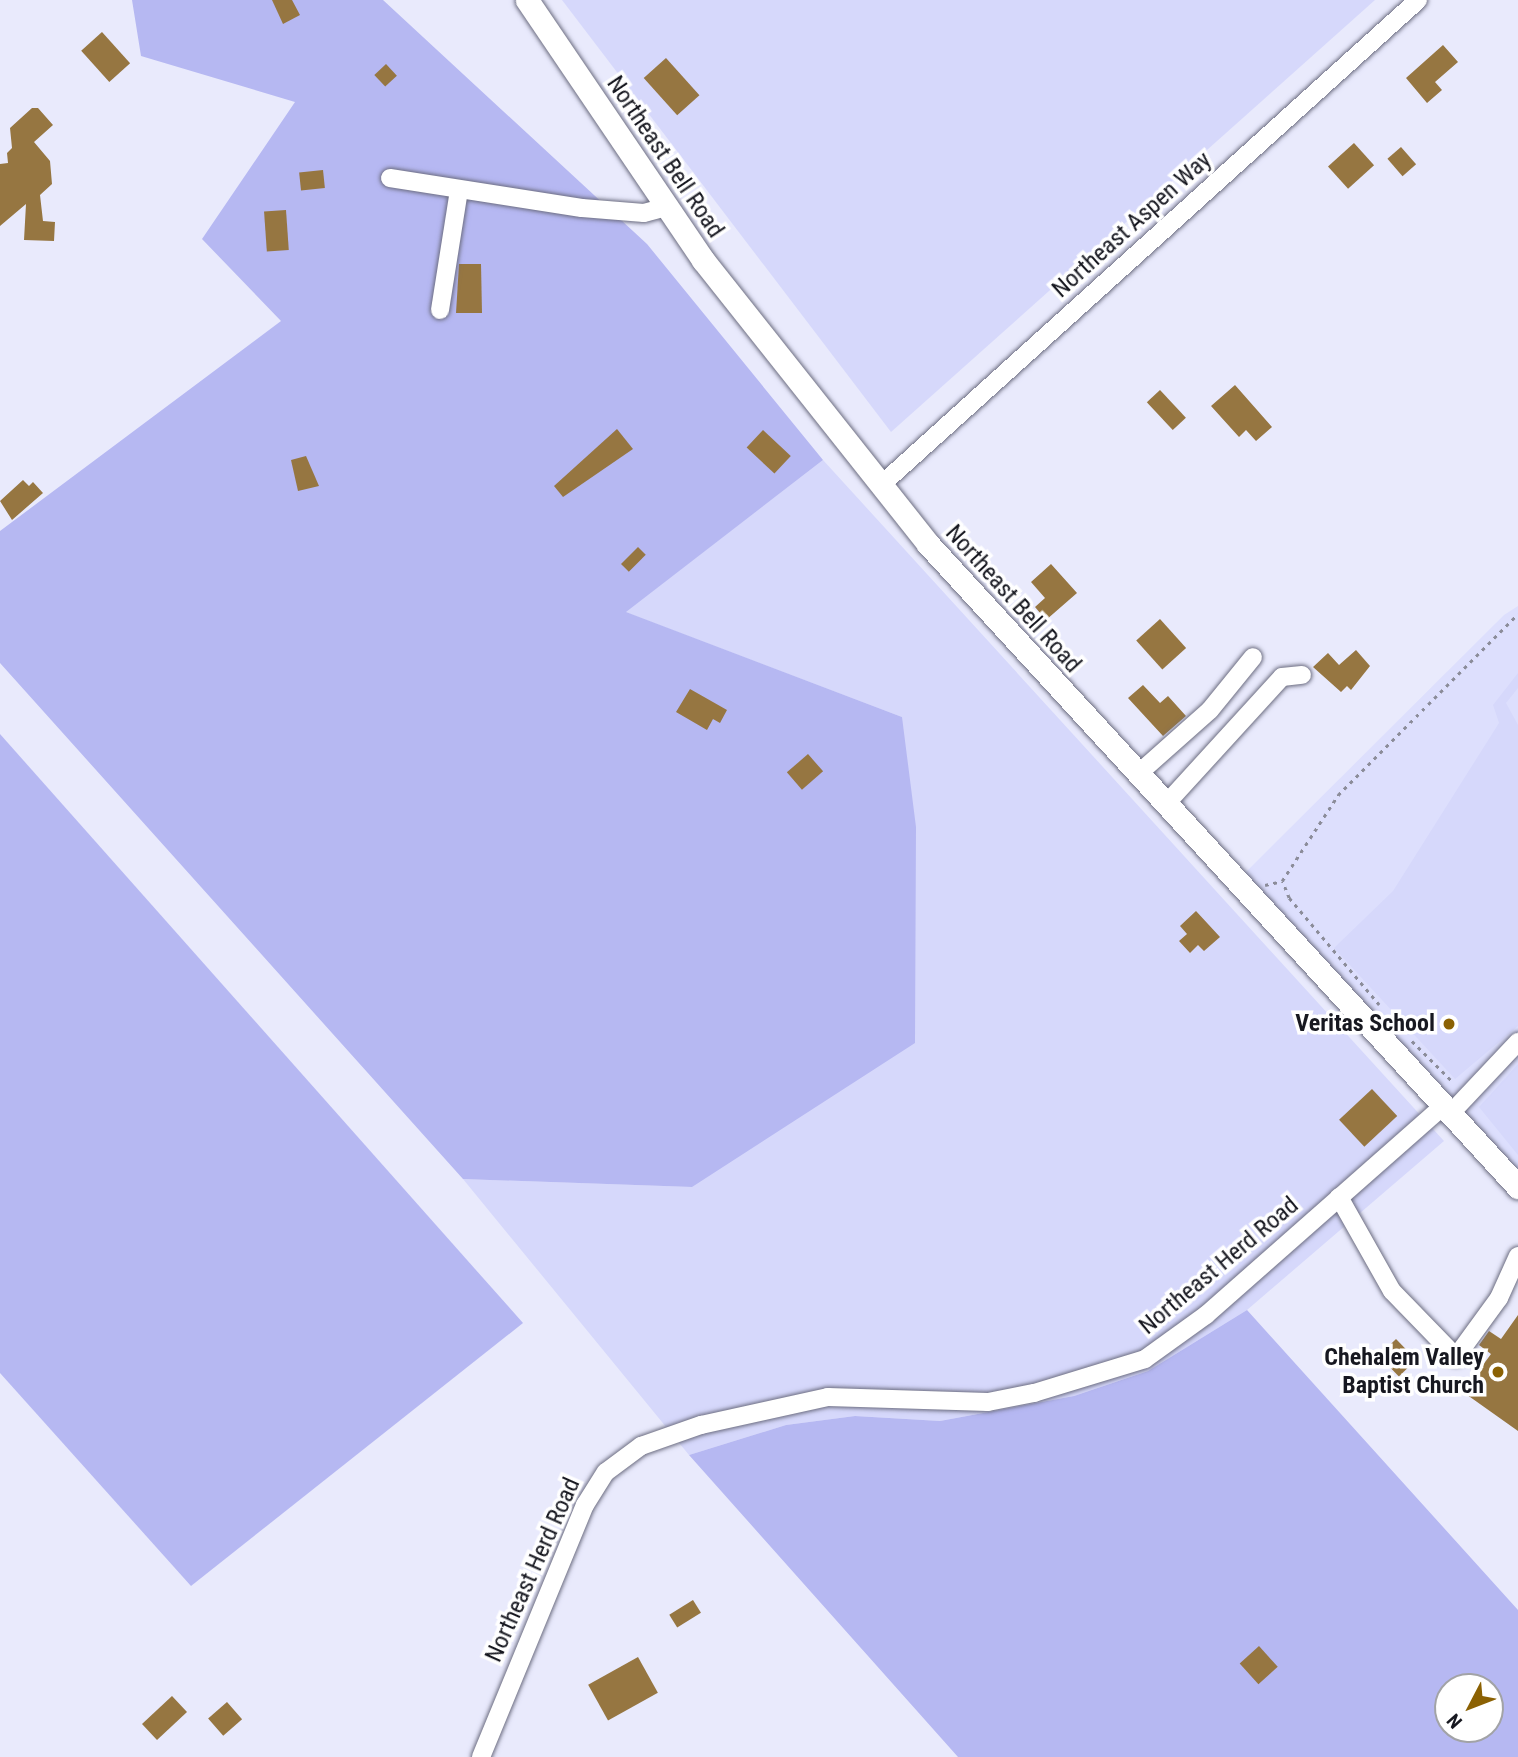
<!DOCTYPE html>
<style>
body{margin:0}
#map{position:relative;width:1518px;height:1757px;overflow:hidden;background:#e9eafc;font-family:"Roboto Condensed",sans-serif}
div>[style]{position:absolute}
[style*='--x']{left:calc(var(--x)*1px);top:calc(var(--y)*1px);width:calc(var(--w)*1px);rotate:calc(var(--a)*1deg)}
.built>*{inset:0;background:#dddffd}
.green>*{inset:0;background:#d6d8fb}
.forest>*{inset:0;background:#b6b8f2}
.building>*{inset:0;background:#967641;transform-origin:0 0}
.path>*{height:2.5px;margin-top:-1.25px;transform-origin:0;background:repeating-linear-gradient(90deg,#8b8c99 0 3.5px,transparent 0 8.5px)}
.roads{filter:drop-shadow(0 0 2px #6c6d81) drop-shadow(0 0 2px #6c6d81)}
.minor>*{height:18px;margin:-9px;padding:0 9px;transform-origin:9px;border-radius:9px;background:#fff}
.major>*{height:23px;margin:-11.5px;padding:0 11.5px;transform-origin:11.5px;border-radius:11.5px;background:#fff}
.dots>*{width:19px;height:19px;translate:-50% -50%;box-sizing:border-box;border:4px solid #fff;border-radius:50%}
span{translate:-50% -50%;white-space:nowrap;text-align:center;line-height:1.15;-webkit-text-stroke:7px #fff;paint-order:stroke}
.street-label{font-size:24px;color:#171820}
.poi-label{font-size:24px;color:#171820;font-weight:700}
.right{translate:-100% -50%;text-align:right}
.north{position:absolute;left:1434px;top:1673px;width:70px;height:70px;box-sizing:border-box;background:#fff;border:2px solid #a2a3a6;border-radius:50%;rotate:228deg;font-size:19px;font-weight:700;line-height:28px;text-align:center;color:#171820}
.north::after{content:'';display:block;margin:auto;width:24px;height:32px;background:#8b6103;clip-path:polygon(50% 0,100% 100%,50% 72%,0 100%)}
</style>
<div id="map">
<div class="built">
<div style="clip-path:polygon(1518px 606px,1518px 1174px,1244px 874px,1504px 615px)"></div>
</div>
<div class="green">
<div style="clip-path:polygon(562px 0,1375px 0,891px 432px)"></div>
<div style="clip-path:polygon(823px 460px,1444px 1141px,1247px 1310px,1148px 1371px,1074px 1396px,940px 1421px,855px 1416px,786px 1425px,689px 1455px,463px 1179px,692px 1187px,902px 717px,625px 612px)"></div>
<div style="clip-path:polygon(1518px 673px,1518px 688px,1506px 703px,1518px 725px,1518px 1026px,1455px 1079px,1334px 948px,1393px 891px,1499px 723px,1493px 705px)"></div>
<div style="clip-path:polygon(1518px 1064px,1518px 1155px,1479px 1107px)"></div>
</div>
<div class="forest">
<div style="clip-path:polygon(132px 0,383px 0,647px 244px,823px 460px,626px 612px,902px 717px,916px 827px,915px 1043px,692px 1187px,463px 1179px,0 663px,0 531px,281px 321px,202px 239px,295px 102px,141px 56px)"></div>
<div style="clip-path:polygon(0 734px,523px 1323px,191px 1586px,0 1373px)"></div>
<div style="clip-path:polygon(evenodd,1247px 1310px,1518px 1610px,1518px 1757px,958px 1757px,689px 1455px,786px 1425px,855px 1416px,940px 1421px,1074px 1396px,1148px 1371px,1247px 1310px,1448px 1687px,1490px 1687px,1490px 1729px,1448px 1729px,1448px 1687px)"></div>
</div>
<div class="building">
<div style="clip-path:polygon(272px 0,292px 0,300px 15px,283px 24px)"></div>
<div style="left:102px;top:32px;width:42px;height:28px;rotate:48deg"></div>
<div style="clip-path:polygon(1443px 45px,1458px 62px,1435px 82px,1442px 90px,1427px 103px,1406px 78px)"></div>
<div style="left:666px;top:58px;width:50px;height:30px;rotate:48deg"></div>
<div style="left:386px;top:64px;width:16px;height:16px;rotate:47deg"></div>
<div style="clip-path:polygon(32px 108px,38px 108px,53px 125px,34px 142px,50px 161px,52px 184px,40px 195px,43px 221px,55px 222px,54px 241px,24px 240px,26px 204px,0 226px,0 164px,8px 163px,7px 153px,12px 148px,10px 128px)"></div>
<div style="left:1354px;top:143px;width:30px;height:35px;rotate:48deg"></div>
<div style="left:1401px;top:147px;width:23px;height:18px;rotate:49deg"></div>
<div style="left:323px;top:170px;width:18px;height:24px;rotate:84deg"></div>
<div style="left:286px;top:210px;width:40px;height:22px;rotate:86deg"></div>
<div style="clip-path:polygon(459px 264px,481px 264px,482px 313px,456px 313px)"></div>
<div style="clip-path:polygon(1235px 385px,1272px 427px,1256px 441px,1246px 430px,1239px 437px,1211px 406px)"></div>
<div style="left:1160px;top:390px;width:38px;height:18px;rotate:47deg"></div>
<div style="clip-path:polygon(617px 429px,633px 449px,563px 497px,554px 486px)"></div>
<div style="left:763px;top:430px;width:38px;height:24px;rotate:43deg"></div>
<div style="clip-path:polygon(306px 456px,319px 486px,298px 491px,291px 460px)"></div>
<div style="clip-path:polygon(23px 480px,29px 486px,33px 482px,43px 493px,12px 520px,0 501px)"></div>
<div style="left:638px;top:547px;width:11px;height:24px;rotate:45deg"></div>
<div style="clip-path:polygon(1051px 564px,1077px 593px,1046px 620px,1035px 607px,1045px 598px,1031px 582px)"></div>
<div style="left:1160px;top:619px;width:39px;height:32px;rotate:48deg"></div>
<div style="clip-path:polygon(1356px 650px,1370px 666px,1351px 690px,1347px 686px,1341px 692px,1313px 667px,1328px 653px,1339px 665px)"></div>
<div style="clip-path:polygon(1143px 685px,1160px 703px,1168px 696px,1186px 716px,1163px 736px,1128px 698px)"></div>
<div style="clip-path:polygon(690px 689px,727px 710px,720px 723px,713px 719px,707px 730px,676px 712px)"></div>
<div style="left:808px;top:754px;width:23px;height:28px;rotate:49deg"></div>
<div style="clip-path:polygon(1196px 911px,1220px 937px,1204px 951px,1198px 945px,1190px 953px,1179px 941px,1187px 934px,1180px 926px)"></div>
<div style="left:1372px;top:1089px;width:37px;height:45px;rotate:47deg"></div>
<div style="clip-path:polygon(1518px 1315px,1518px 1431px,1463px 1392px,1491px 1354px,1479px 1345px,1489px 1331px,1501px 1339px)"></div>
<div style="left:1396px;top:1339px;width:29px;height:24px;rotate:46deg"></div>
<div style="left:693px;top:1600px;width:15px;height:28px;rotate:58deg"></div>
<div style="left:1259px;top:1646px;width:28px;height:26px;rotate:48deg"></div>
<div style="left:638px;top:1657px;width:41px;height:57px;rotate:61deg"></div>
<div style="left:172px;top:1696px;width:22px;height:41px;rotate:47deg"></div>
<div style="left:227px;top:1702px;width:23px;height:25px;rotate:49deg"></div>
</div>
<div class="path">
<div style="--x:1265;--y:885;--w:17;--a:-13"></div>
<div style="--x:1379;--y:1005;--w:140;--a:-130.1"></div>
<div style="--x:1289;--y:898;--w:18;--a:-112"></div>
<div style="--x:1282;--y:881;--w:103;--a:-56.9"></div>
<div style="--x:1338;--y:795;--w:255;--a:-45.2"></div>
<div style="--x:1412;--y:1041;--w:57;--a:45"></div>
</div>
<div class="roads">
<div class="minor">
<div style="--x:390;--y:178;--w:194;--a:8.9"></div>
<div style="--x:582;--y:208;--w:62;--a:4.6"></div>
<div style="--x:644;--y:213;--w:23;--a:-15"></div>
<div style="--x:440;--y:310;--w:121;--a:-81"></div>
<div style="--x:880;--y:486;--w:725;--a:-42.09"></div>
<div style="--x:1138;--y:774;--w:96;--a:-41.6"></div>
<div style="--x:1210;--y:710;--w:68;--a:-50.9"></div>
<div style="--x:1166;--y:804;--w:172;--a:-47.6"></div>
<div style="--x:1282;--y:677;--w:20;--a:-6"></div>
<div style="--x:1451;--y:1113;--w:98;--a:-46.7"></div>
<div style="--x:1339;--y:1197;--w:108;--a:60.6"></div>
<div style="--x:1392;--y:1291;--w:92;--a:45.9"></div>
<div style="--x:1456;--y:1357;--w:73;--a:-53.9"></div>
<div style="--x:1499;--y:1298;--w:46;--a:-65.7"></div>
<div style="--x:481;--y:1757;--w:273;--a:-67.6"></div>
<div style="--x:585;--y:1505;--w:39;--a:-58"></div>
<div style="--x:606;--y:1472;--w:44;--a:-36.6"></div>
<div style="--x:641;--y:1446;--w:64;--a:-19.3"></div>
<div style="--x:701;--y:1425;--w:130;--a:-12.4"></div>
<div style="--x:828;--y:1397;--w:160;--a:1.8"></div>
<div style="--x:988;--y:1402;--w:47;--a:-11.1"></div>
<div style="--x:1034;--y:1393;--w:116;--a:-17"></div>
<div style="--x:1145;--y:1359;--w:75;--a:-35.8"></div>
<div style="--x:1206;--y:1315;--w:317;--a:-41.4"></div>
</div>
<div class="major">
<div style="--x:527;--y:0;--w:314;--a:55.9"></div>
<div style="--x:703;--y:260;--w:362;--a:51.6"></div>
<div style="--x:928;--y:544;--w:873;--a:47.46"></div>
</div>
</div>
<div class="dots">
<div style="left:1449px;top:1024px;background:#8b6103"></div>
<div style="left:1498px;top:1372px;background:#8b6103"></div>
</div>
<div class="street-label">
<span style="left:665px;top:157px;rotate:56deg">Northeast Bell Road</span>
<span style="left:1132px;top:225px;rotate:-42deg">Northeast Aspen Way</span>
<span style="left:1013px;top:599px;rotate:48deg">Northeast Bell Road</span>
<span style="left:1219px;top:1266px;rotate:-40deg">Northeast Herd Road</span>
<span style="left:533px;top:1570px;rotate:-66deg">Northeast Herd Road</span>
</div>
<div class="poi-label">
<span class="right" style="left:1435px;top:1024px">Veritas School</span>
<span class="right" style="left:1484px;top:1372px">Chehalem Valley<br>Baptist Church</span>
</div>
<div class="north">N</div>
</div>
